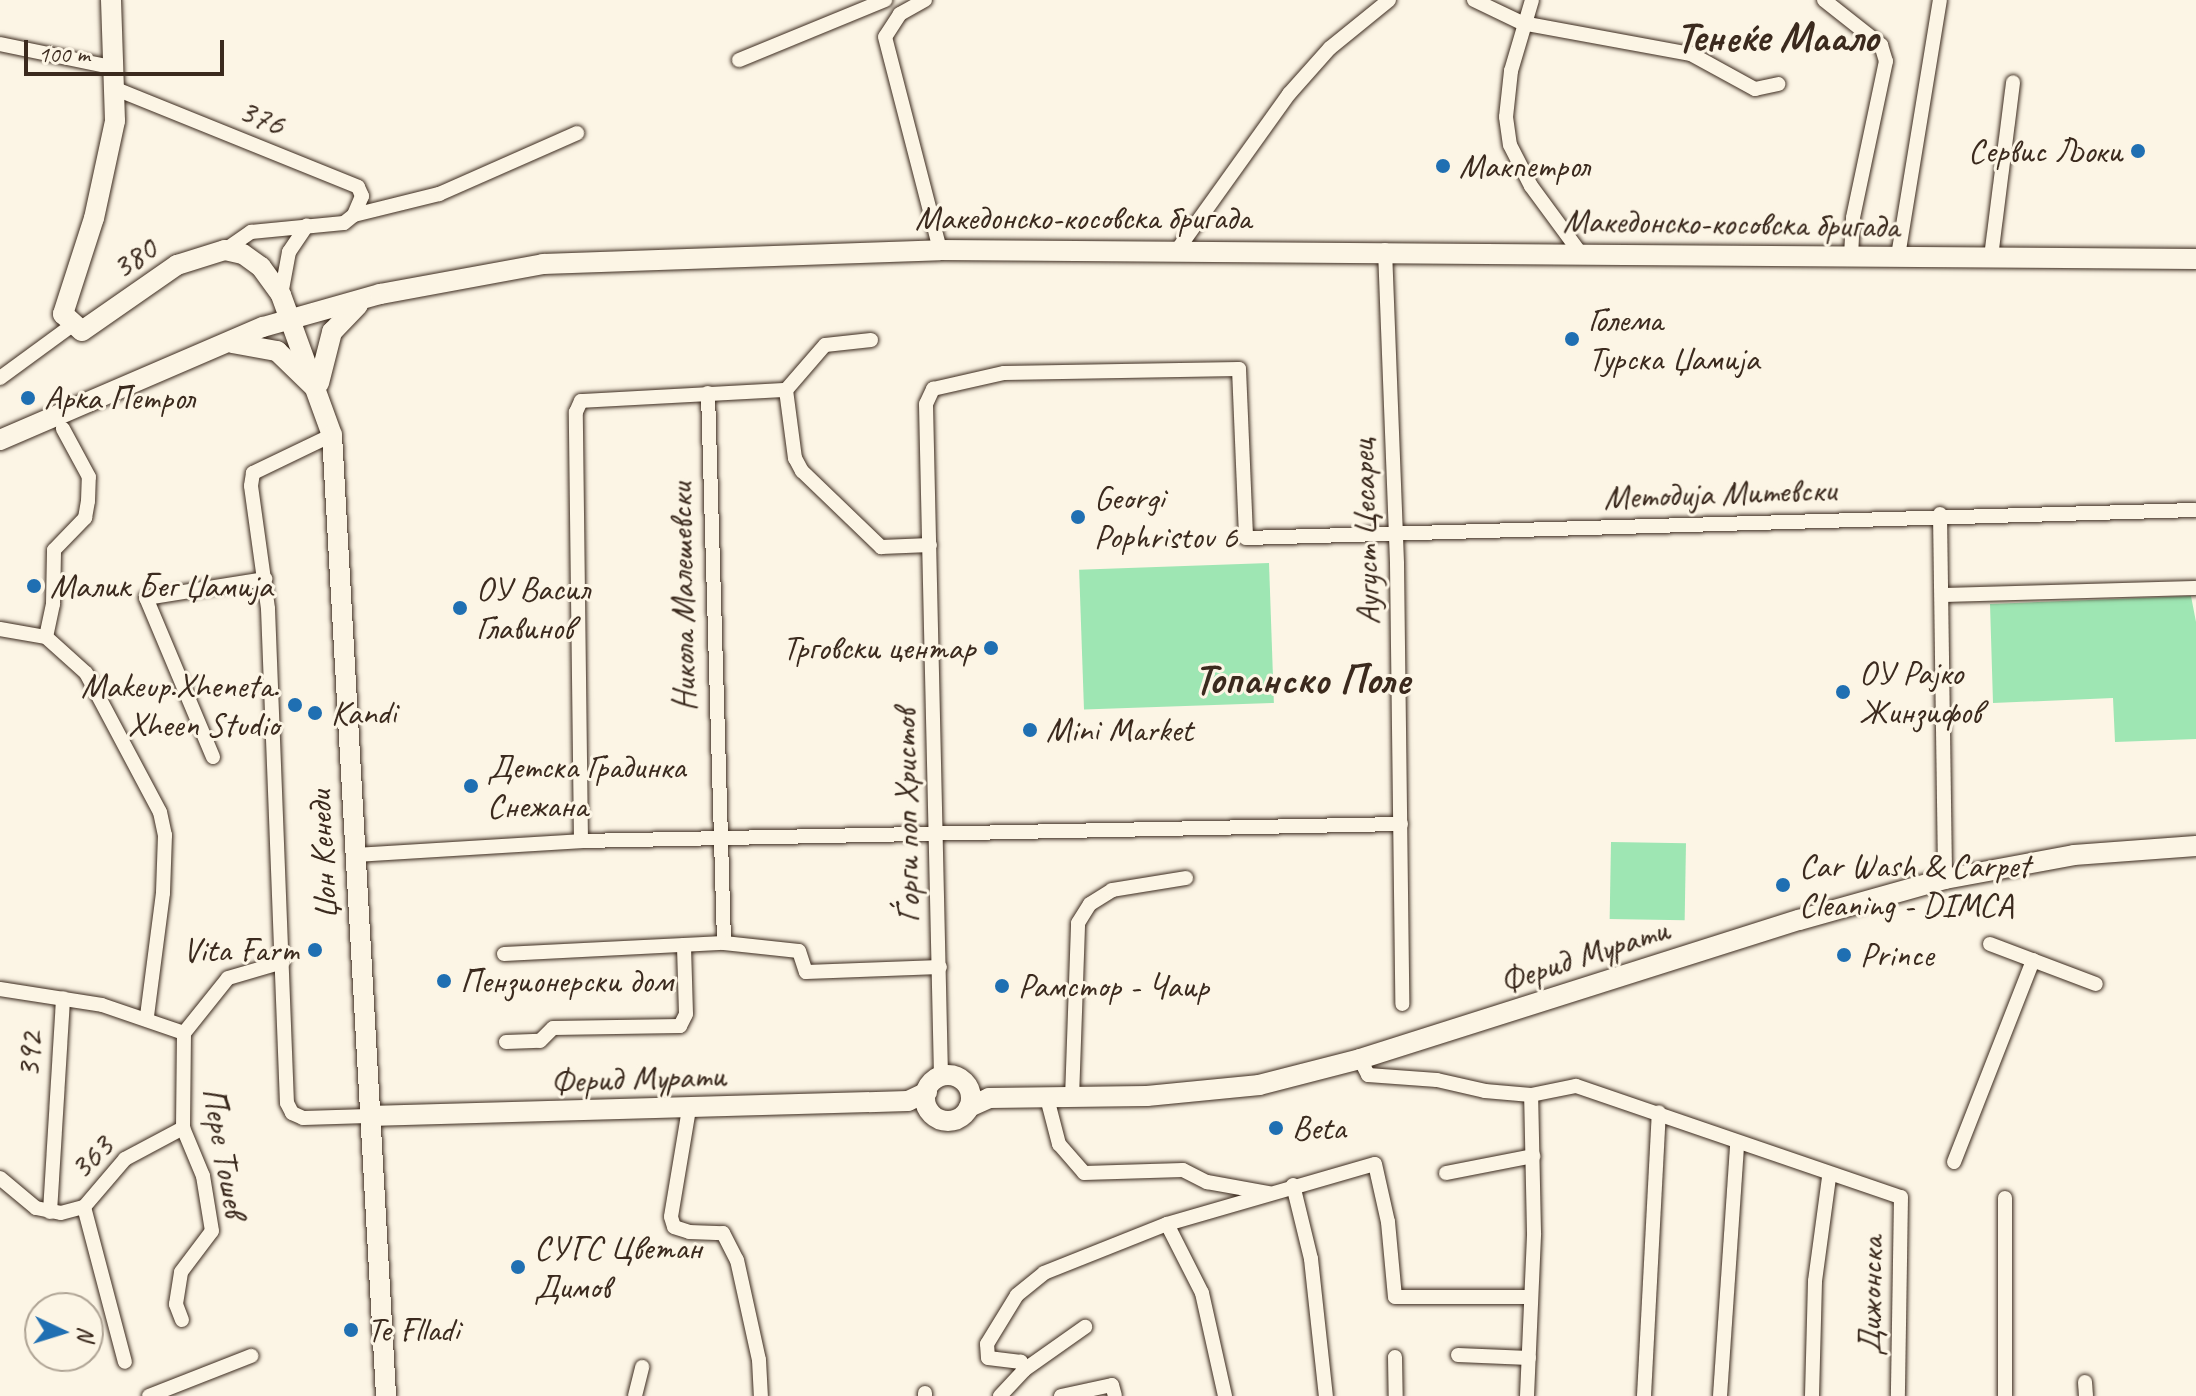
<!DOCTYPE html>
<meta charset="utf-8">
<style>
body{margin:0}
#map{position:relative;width:2196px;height:1396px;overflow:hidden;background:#fcf5e5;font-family:Caveat,sans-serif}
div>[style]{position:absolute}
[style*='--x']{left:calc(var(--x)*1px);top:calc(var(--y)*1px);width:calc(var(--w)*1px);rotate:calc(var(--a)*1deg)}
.green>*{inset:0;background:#9ee6b3;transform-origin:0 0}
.roads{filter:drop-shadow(0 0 2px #3b2a1e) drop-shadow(0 0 2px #3b2a1e)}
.street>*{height:14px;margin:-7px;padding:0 7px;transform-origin:7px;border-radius:7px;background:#fcf5e5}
.secondary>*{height:20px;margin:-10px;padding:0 10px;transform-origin:10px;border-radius:10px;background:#fcf5e5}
.secondary>.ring{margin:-10px;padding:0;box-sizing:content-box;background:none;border:20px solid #fcf5e5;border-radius:50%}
.dots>*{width:22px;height:22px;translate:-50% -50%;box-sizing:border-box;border:4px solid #fcf5e5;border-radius:50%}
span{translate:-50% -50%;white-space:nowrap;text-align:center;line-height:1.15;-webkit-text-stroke:6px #fcf5e5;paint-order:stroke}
.street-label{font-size:34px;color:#3b2a1e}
.poi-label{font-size:34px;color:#3b2a1e}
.right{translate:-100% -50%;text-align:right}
.left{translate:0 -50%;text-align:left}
.district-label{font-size:42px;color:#3b2a1e;font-weight:700}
.north{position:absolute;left:24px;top:1292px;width:80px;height:80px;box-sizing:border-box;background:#fcf5e5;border:2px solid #afa495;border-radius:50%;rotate:94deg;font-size:22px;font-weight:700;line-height:32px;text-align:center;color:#3b2a1e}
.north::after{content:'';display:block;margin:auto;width:28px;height:36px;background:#1f6fb2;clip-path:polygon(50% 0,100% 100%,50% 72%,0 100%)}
.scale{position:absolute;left:24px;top:40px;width:200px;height:36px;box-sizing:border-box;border:4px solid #3b2a1e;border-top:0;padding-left:10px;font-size:24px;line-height:28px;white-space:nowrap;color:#3b2a1e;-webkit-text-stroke:6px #fcf5e5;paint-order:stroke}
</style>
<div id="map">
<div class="green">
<div style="left:1269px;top:563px;width:140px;height:190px;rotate:88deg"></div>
<div style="clip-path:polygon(2191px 596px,2196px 622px,2196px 739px,2115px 742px,2113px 698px,1993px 703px,1990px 604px)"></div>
<div style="left:1611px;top:842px;width:75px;height:77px;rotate:1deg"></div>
</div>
<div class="roads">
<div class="street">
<div style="--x:925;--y:0;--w:29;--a:151"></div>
<div style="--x:900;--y:14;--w:27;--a:123"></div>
<div style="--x:885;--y:37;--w:220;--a:75.5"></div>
<div style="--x:1474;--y:0;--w:53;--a:25.6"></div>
<div style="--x:1522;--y:23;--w:172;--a:10.4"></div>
<div style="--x:1691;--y:54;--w:73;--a:28.7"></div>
<div style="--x:1755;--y:89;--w:24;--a:-12"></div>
<div style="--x:1532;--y:0;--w:74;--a:106.5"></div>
<div style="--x:1511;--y:71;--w:46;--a:96.2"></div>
<div style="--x:1506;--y:117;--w:28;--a:82"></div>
<div style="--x:1510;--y:145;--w:46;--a:62.9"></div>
<div style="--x:1531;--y:186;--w:84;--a:53.7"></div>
<div style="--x:1824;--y:0;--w:73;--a:38.3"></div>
<div style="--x:1881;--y:45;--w:17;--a:73"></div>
<div style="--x:1886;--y:61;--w:160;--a:101.9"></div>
<div style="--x:1853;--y:218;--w:37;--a:93"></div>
<div style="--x:0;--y:44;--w:118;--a:11.7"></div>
<div style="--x:739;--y:60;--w:158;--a:-22.3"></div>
<div style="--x:116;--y:89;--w:261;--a:22"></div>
<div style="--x:358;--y:187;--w:10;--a:66"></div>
<div style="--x:362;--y:196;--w:21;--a:113"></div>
<div style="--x:1178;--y:249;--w:191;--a:-54.4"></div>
<div style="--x:1289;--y:94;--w:62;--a:-48.3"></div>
<div style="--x:1330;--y:48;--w:76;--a:-39.1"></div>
<div style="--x:225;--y:250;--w:32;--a:-35"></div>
<div style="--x:251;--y:232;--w:93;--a:-5.5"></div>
<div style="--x:344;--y:223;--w:13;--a:-39"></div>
<div style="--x:354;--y:215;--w:88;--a:-13.9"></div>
<div style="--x:439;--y:194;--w:151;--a:-23.8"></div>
<div style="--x:1385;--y:250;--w:314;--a:87.8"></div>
<div style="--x:1397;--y:564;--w:440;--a:89.3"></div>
<div style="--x:1898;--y:256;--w:259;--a:-80.7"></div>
<div style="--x:1991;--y:257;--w:176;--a:-82.8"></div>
<div style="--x:281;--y:295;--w:44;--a:-79.5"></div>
<div style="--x:289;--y:252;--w:32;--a:-56"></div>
<div style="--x:871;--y:340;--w:46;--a:173.8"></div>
<div style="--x:825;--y:345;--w:60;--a:130.9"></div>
<div style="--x:786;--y:390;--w:69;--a:82.5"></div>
<div style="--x:795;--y:458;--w:15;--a:62"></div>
<div style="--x:802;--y:471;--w:110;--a:43.9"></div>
<div style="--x:881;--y:547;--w:49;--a:-2.3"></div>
<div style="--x:0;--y:378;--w:88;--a:-36.2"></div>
<div style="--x:708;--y:393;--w:550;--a:88.33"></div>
<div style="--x:332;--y:435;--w:88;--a:154.3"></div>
<div style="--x:253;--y:473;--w:13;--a:99"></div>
<div style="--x:251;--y:486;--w:124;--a:82.1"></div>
<div style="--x:268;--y:609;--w:494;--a:87.8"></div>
<div style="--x:287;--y:1103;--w:11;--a:63"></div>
<div style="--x:292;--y:1113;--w:12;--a:24"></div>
<div style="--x:303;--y:1118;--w:66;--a:-1.7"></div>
<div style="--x:1940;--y:514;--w:365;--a:89.2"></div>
<div style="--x:1942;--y:595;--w:254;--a:-1.6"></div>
<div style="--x:0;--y:629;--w:47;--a:9.9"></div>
<div style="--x:46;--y:637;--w:54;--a:42"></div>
<div style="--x:86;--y:673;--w:157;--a:62"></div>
<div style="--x:160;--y:812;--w:24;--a:78"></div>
<div style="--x:165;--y:835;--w:58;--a:92"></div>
<div style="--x:163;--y:893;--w:125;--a:97.4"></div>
<div style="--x:46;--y:637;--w:34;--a:-78"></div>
<div style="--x:53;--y:604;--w:54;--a:-88.9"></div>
<div style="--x:54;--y:550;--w:45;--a:-45.9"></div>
<div style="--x:85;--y:518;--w:17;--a:-80"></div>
<div style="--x:88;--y:501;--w:24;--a:-88"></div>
<div style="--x:89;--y:477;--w:55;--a:-118.4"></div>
<div style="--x:213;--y:757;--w:173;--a:-112.8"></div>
<div style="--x:146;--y:598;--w:121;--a:-9.1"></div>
<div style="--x:581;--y:841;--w:429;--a:-90.7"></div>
<div style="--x:576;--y:412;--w:12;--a:-66"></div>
<div style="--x:581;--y:401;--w:205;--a:-3.1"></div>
<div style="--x:354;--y:855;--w:227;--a:-3.5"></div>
<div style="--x:581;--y:841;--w:820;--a:-1.19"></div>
<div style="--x:1990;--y:944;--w:113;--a:20.7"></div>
<div style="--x:504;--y:954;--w:220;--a:-2.9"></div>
<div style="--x:724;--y:943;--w:75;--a:6.1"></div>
<div style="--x:799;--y:951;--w:22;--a:72"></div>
<div style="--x:806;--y:972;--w:134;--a:-2.1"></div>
<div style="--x:0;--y:989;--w:103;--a:8.9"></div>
<div style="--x:102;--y:1005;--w:87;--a:18.9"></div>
<div style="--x:506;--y:1042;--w:34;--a:-2"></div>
<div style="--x:540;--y:1041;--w:18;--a:-45"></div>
<div style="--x:553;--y:1028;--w:127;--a:-0.9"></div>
<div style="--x:680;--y:1026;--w:13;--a:-63"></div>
<div style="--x:686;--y:1014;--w:69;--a:-91.7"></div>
<div style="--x:1360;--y:1059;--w:18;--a:63"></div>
<div style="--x:1368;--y:1075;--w:69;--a:4.1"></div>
<div style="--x:1437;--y:1080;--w:49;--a:12.9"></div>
<div style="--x:1485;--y:1091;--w:46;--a:5"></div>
<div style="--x:1531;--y:1095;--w:46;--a:-11.3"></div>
<div style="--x:1576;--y:1086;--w:343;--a:18.9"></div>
<div style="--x:1901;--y:1197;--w:199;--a:90.9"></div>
<div style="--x:941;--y:1076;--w:672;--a:-91.28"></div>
<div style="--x:926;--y:404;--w:17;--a:-65"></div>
<div style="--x:933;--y:389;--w:73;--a:-12.7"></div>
<div style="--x:1004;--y:373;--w:235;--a:-1"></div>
<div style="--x:1239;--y:369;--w:169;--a:87.6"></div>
<div style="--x:1246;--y:538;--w:950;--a:-1.69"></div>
<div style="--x:1047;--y:1098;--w:48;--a:75.4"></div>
<div style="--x:1059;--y:1144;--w:38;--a:49"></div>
<div style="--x:1084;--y:1173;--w:99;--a:-1.7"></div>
<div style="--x:1183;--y:1170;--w:27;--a:27"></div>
<div style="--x:1207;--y:1182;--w:63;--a:10.1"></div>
<div style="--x:1072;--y:1098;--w:175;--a:-88"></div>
<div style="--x:1078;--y:923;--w:22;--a:-58"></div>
<div style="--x:1090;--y:904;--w:26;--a:-32"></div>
<div style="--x:1112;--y:890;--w:75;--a:-9.2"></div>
<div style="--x:689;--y:1109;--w:109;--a:99.5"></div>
<div style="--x:671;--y:1217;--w:10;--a:73"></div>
<div style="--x:674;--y:1227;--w:16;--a:18"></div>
<div style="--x:689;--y:1232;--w:34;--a:2"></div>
<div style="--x:723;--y:1233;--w:30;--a:63"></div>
<div style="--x:737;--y:1260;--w:102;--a:77.6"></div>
<div style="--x:759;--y:1360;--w:36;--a:87"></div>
<div style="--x:1954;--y:1162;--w:217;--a:-68.6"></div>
<div style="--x:1446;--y:1173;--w:89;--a:-11.1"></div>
<div style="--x:0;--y:1178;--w:47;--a:39.8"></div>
<div style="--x:36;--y:1208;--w:25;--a:11"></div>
<div style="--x:61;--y:1213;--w:24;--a:-15"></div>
<div style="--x:84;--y:1207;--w:160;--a:75.2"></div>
<div style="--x:1293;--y:1185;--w:76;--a:76.3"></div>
<div style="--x:1311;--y:1259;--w:138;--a:83.8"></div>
<div style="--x:2005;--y:1198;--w:198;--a:90"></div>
<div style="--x:84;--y:1207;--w:63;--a:-49.5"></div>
<div style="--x:125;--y:1159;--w:66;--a:-28.1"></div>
<div style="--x:50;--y:1212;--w:214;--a:-86.5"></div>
<div style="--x:1167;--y:1224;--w:77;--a:63.1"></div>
<div style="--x:1202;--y:1293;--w:106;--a:77.4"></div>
<div style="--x:182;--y:1320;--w:17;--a:-111"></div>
<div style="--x:176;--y:1304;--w:32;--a:-81"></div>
<div style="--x:181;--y:1272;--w:51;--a:-52.9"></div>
<div style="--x:212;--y:1231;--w:56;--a:-99.3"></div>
<div style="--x:203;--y:1176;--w:52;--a:-112.6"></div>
<div style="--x:183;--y:1128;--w:95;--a:-89.4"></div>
<div style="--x:184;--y:1033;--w:70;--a:-51.3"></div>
<div style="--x:228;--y:978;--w:57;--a:-16.2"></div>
<div style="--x:1458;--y:1355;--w:71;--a:2.4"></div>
<div style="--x:1395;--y:1357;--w:39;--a:89"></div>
<div style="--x:1024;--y:1370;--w:9;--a:-111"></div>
<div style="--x:1021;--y:1362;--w:33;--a:-173"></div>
<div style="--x:988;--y:1358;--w:14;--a:-94"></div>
<div style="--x:987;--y:1344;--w:57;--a:-58.5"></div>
<div style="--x:1017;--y:1295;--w:35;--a:-39"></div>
<div style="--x:1044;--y:1273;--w:132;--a:-21.7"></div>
<div style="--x:1167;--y:1224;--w:216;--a:-16.1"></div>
<div style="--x:1375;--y:1164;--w:59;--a:77.4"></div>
<div style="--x:1388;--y:1222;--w:75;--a:84.7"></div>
<div style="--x:1395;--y:1297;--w:134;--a:0"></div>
<div style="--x:2085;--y:1382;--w:14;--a:86"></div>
<div style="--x:925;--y:1393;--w:3;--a:90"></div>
<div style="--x:149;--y:1396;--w:110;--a:-21.4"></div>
<div style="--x:635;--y:1396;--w:30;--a:-76"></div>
<div style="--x:1000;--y:1396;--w:35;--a:-47"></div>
<div style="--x:1024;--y:1370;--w:75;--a:-35.2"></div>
<div style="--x:1061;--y:1396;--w:52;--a:-12.2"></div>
<div style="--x:1112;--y:1385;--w:11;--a:75"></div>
<div style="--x:1527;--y:1396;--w:163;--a:-87.5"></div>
<div style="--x:1534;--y:1233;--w:138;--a:-91.2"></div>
<div style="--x:1644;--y:1396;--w:284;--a:-87"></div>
<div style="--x:1720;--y:1396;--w:252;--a:-86.1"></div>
<div style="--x:1812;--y:1396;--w:115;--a:-88.5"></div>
<div style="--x:1815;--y:1281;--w:105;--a:-82.3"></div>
</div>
<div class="secondary">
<div style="--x:111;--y:0;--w:121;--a:88.1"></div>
<div style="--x:115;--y:121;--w:99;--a:102.2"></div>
<div style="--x:94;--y:218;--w:101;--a:107.9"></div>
<div style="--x:63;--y:314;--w:25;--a:42"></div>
<div style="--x:82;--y:331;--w:116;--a:-34.8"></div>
<div style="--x:177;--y:265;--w:50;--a:-17.4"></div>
<div style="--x:225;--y:250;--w:18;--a:13"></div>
<div style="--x:243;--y:254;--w:22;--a:36"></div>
<div style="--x:261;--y:267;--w:34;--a:54"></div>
<div style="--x:281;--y:295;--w:149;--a:70"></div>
<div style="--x:332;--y:435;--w:963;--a:86.78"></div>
<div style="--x:232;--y:343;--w:46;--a:10.1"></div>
<div style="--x:277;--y:351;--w:50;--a:44.2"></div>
<div style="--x:319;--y:383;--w:53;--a:-75.7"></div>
<div style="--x:332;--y:332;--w:37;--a:-46"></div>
<div style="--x:0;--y:440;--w:286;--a:-23.3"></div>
<div style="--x:263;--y:327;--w:122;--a:-15.8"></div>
<div style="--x:380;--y:294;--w:166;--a:-10.4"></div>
<div style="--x:543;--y:264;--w:397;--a:-2"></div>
<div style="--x:940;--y:250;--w:1256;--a:0.41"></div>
<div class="ring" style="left:925px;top:1075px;width:26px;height:26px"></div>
<div style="--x:969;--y:1107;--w:22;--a:-24"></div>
<div style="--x:989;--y:1098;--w:158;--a:-0.7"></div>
<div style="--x:1147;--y:1096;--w:113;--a:-5.6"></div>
<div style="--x:1259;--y:1085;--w:104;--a:-14.4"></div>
<div style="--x:1360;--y:1059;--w:460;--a:-17.6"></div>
<div style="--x:1799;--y:920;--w:152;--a:-15.7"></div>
<div style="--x:1945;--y:879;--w:131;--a:-10.5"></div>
<div style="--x:2074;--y:855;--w:122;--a:-4.2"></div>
<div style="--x:369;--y:1116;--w:539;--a:-1.59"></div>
<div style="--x:908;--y:1101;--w:21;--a:-25"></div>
</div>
</div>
<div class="dots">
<div style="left:2138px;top:151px;background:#1f6fb2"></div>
<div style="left:1443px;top:166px;background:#1f6fb2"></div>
<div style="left:1572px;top:339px;background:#1f6fb2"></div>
<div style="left:28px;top:398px;background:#1f6fb2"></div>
<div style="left:1078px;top:517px;background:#1f6fb2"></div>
<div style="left:34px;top:586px;background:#1f6fb2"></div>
<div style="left:460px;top:608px;background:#1f6fb2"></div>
<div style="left:991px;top:648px;background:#1f6fb2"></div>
<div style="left:1843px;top:692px;background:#1f6fb2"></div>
<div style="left:295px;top:705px;background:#1f6fb2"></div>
<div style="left:315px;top:713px;background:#1f6fb2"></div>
<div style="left:1030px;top:730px;background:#1f6fb2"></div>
<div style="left:471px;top:786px;background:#1f6fb2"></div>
<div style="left:1783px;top:885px;background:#1f6fb2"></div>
<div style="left:315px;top:950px;background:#1f6fb2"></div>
<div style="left:1844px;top:955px;background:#1f6fb2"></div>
<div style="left:444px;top:981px;background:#1f6fb2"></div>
<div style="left:1002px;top:986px;background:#1f6fb2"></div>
<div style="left:1276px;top:1128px;background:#1f6fb2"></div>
<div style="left:518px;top:1267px;background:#1f6fb2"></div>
<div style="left:351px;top:1330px;background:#1f6fb2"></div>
</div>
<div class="street-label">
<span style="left:262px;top:117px;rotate:22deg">376</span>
<span style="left:1083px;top:218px">Македонско-косовска бригада</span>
<span style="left:1731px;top:223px;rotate:1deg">Македонско-косовска бригада</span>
<span style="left:134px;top:258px;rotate:-34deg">380</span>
<span style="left:1720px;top:493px;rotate:-2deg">Методија Митевски</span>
<span style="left:1365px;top:532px;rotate:-92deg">Аугуст Цесарец</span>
<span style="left:682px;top:597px;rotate:-91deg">Никола Малешевски</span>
<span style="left:906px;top:816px;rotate:-91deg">Ѓорги поп Христов</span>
<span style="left:322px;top:855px;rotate:-93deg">Џон Кенеди</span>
<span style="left:1584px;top:955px;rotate:-18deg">Ферид Мурати</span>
<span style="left:29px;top:1055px;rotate:-87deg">392</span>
<span style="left:638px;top:1078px;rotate:-2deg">Ферид Мурати</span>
<span style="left:225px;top:1152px;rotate:80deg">Пере Тошев</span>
<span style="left:91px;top:1157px;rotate:-45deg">363</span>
<span style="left:1870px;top:1296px;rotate:-89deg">Дижонска</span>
</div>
<div class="poi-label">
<span class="right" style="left:2122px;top:151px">Сервис Љоки</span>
<span class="left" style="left:1459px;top:166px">Макпетрол</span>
<span class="left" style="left:1588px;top:339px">Голема<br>Турска Џамија</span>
<span class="left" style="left:44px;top:398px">Арка Петрол</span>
<span class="left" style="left:1094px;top:517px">Georgi<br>Pophristov 6</span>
<span class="left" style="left:50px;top:586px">Малик Бег Џамија</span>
<span class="left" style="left:476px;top:608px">ОУ Васил<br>Главинов</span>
<span class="right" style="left:975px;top:648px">Трговски центар</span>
<span class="left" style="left:1859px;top:692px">ОУ Рајко<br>Жинзифов</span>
<span class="right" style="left:279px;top:705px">Makeup.Xheneta.<br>Xheen Studio</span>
<span class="left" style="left:331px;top:713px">Kandi</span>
<span class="left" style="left:1046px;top:730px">Mini Market</span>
<span class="left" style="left:487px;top:786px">Детска Градинка<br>Снежана</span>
<span class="left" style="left:1799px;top:885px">Car Wash &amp; Carpet<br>Cleaning - DIMCA</span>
<span class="right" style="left:299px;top:950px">Vita Farm</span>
<span class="left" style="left:1860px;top:955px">Prince</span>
<span class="left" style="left:460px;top:981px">Пензионерски дом</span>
<span class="left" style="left:1018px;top:986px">Рамстор - Чаир</span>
<span class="left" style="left:1292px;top:1128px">Beta</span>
<span class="left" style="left:534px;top:1267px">СУГС Цветан<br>Димов</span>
<span class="left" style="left:367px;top:1330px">Te Flladi</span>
</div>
<div class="district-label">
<span style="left:1777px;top:38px">Тенеќе Маало</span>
<span style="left:1302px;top:680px">Топанско Поле</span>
</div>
<div class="north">N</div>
<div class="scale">100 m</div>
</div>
